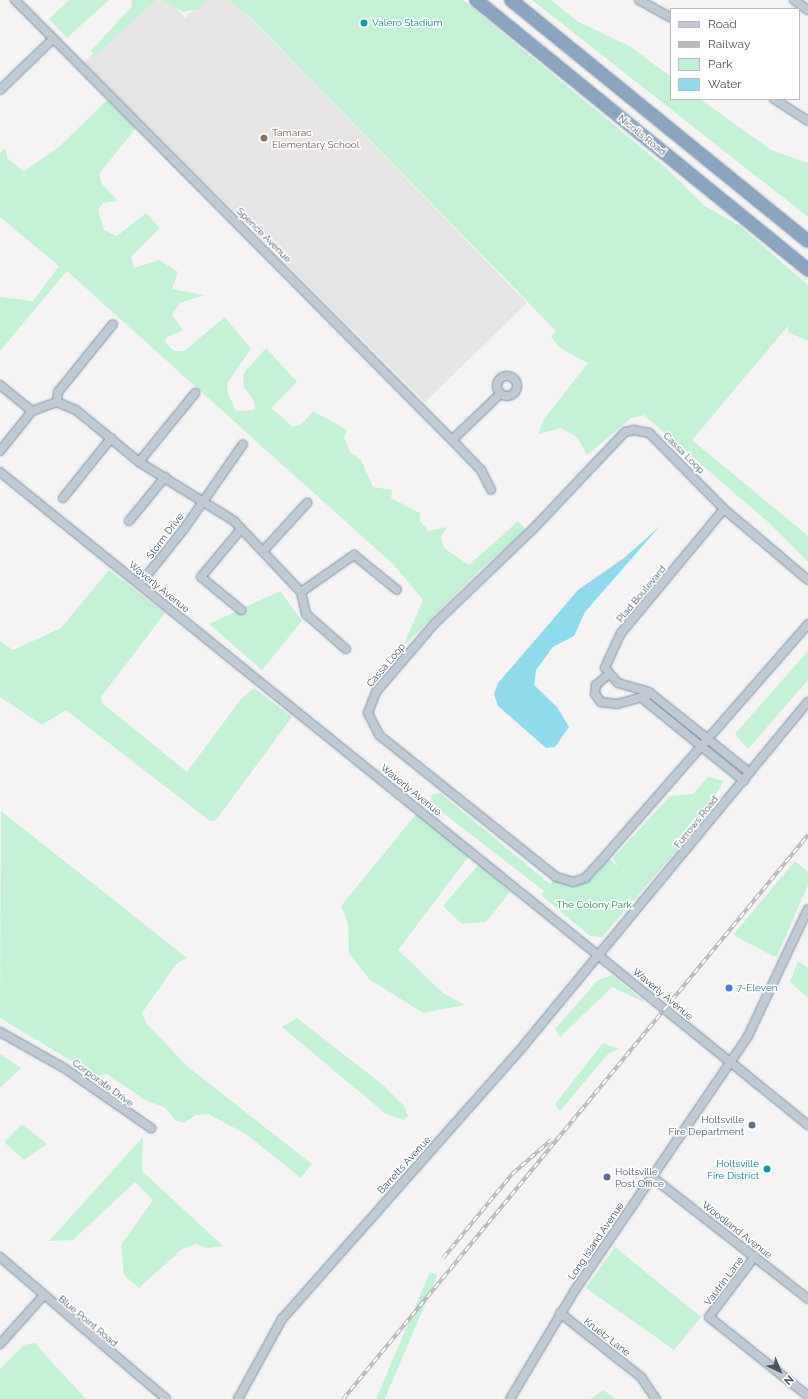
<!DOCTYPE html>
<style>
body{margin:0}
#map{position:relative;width:808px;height:1399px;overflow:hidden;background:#f5f3f3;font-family:Raleway,sans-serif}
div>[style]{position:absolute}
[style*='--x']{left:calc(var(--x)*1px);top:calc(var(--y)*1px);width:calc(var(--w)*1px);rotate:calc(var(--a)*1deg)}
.education>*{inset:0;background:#e6e4e5}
.green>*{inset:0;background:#c3f1d5;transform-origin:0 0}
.water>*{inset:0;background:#90daee}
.roads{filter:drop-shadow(0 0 1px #7690ad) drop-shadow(0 0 1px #7690ad)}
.minor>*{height:8px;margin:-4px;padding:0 4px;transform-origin:4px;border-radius:4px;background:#c1cad2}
.minor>.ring{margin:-4px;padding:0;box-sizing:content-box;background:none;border:8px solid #c1cad2;border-radius:50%}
.highway>*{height:12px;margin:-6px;padding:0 6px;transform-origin:6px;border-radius:6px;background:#8ba5c1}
.rail>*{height:3.5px;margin-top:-1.75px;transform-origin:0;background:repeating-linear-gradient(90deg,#fff 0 6px,#b5b8bd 0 12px);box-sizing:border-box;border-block:1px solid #b5b8bd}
.dots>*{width:11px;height:11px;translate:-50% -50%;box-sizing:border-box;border:2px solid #fff;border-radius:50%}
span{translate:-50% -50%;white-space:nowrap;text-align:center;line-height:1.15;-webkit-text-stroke:3px #fff;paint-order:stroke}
.culture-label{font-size:10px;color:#0d838f}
.left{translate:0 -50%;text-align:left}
.right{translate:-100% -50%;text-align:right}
.education-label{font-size:10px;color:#785e54}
.street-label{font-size:10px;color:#4a5661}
.park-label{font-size:10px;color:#17864f}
.shop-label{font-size:10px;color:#366cbe}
.service-label{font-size:10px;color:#4e5e75}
.legend{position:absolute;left:670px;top:8px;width:130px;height:92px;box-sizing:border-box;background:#fff;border:1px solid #b7bbc0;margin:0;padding:5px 7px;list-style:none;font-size:12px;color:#4a5661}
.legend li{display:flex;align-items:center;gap:8px;height:20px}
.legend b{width:20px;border:1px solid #b7bbc0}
.north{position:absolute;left:760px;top:1351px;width:40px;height:40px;-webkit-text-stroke:3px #fff;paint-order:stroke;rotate:136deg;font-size:11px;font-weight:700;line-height:16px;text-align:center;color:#4a5661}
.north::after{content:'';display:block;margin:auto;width:14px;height:18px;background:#4a5661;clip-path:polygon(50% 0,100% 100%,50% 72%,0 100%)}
</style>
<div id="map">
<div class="education">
<div style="clip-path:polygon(148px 0,168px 0,185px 18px,204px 0,233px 0,527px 303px,425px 402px,84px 62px)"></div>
</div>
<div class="green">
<div style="clip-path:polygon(69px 0,109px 0,67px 38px,49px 19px)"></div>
<div style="clip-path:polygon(131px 0,156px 0,95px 56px,91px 51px,132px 6px)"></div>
<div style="clip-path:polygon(161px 0,205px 0,199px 9px,183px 12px)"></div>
<div style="clip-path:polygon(228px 0,463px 0,666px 168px,705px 206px,740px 226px,808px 285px,808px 341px,788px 332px,788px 326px,692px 440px,808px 536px,808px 562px,769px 523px,644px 415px,631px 418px,587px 455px,577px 437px,561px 428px,538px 434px,544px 419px,588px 363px,560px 348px,551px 337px,556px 331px,246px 13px)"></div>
<div style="clip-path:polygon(532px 0,551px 0,577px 21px,631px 47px,671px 77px,671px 99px,700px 99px,771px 150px,808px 163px,808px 217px)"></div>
<div style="clip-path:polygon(107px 100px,136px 128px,99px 174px,102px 184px,118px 201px,103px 203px,98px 210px,104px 230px,117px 236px,146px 213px,160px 228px,131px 257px,134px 268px,159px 260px,178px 272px,172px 289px,204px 295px,180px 303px,172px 315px,183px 330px,167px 337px,165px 342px,174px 351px,184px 351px,225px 317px,251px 349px,228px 382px,227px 391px,236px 411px,255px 410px,254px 401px,244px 387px,243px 374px,266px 348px,297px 382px,271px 408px,293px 427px,302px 424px,313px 411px,347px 430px,344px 437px,350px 452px,361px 460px,373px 487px,392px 490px,391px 498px,420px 513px,420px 521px,429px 531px,447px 527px,441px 537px,444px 548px,469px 565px,518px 521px,526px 530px,480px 570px,402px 648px,423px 600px,394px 565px,67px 271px,0 351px,0 297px,33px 301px,59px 266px,0 217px,0 153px,5px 148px,8px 159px,24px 171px,59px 147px)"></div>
<div style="clip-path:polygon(109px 570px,165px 613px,101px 697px,102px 703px,187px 772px,241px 699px,254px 688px,292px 717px,216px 820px,210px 821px,66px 710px,42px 725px,0 697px,0 641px,13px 650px,61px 628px)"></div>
<div style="clip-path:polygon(280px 591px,302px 621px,262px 670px,209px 624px)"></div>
<div style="clip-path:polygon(808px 651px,808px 680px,748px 749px,735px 734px)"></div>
<div style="clip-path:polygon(708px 777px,724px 781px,690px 835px,602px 937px,590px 936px,541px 895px,544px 891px,433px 805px,431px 795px,440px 793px,550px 884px,553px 881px,576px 885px,592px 878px,609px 859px,618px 867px,613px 858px,670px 796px,693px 794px)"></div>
<div style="clip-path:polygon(1px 811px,187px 958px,176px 964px,142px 1013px,147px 1024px,188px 1067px,312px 1164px,301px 1178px,246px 1134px,208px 1114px,196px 1115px,184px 1123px,175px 1120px,166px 1108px,145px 1100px,107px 1074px,97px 1076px,0 1018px)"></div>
<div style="clip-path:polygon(417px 813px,469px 856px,398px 950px,443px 993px,465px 1005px,423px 1013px,369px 979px,349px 953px,348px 923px,341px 906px)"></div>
<div style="clip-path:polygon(795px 861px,808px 872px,808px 885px,777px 956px,773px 956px,733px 935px)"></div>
<div style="clip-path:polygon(479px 864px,510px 892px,486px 922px,462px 924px,443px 906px)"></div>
<div style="clip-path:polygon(798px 961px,808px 968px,808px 998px,790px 982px)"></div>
<div style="clip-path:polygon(612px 975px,646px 1003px,612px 987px,560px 1037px,555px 1029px,598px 980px)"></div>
<div style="clip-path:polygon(297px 1018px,383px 1085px,404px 1106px,408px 1116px,404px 1120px,386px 1114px,282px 1027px)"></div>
<div style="clip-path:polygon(603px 1043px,619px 1049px,608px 1054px,560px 1111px,555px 1104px)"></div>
<div style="clip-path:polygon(0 1054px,21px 1068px,0 1088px)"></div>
<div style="clip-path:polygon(22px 1124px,47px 1144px,24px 1160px,4px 1142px)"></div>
<div style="clip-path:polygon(143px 1137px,142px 1171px,223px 1246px,207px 1248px,197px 1244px,182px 1249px,139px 1288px,124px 1275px,121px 1245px,153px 1200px,135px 1182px,73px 1240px,49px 1241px)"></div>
<div style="clip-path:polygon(615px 1247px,701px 1317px,674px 1350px,586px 1288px)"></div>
<div style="left:430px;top:1272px;width:8px;height:165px;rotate:23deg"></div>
<div style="clip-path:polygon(36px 1343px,46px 1356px,86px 1399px,0 1399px,0 1369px,24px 1345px)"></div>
<div style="clip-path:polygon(603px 1390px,616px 1399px,591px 1399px)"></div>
</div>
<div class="water">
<div style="clip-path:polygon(660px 526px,585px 612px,574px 636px,553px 647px,536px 670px,534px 685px,557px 707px,569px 727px,555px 747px,546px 748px,498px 706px,494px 694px,498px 683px,578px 590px,624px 558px)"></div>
</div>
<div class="roads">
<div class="minor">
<div style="--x:15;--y:0;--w:620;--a:45.2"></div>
<div style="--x:452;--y:440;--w:42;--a:46"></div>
<div style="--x:481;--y:470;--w:22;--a:63"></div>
<div style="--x:639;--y:0;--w:37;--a:29"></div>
<div style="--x:794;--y:0;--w:17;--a:36"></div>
<div style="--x:0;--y:90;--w:74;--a:-43.9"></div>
<div style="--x:774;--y:99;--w:40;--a:32.9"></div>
<div class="ring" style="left:497px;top:376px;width:12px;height:12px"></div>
<div style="--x:0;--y:385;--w:41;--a:39.1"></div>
<div style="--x:57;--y:402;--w:10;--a:-84"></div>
<div style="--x:58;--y:392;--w:87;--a:-51"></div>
<div style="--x:452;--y:440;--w:66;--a:-43.8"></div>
<div style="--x:0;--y:451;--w:51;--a:-51.3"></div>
<div style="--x:32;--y:411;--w:27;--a:-20"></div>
<div style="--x:57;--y:402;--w:21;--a:23"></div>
<div style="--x:76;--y:410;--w:82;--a:39.5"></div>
<div style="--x:139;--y:462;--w:112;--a:31.8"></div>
<div style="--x:234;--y:521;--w:98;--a:46.7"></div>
<div style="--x:301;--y:592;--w:23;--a:77"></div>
<div style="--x:306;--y:614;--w:53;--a:41.2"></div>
<div style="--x:139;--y:462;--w:89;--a:-50.9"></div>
<div style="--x:0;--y:472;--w:1039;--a:38.94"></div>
<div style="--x:63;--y:498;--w:77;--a:-51.3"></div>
<div style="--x:724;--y:509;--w:161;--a:129.7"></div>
<div style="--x:621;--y:633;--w:38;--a:115"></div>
<div style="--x:605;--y:668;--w:20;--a:49"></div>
<div style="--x:618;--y:683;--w:32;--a:16"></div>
<div style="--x:649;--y:692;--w:129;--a:38.7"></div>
<div style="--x:129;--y:521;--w:57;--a:-50.7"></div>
<div style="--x:241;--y:529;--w:62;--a:129.8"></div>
<div style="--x:201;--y:577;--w:52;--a:39.5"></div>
<div style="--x:264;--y:550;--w:64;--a:-47.5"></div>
<div style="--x:808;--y:580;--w:110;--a:-139.8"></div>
<div style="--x:724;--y:509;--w:107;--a:-134.6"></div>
<div style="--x:649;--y:433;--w:15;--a:-169"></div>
<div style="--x:634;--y:430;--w:9;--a:167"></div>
<div style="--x:625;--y:432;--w:135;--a:133.5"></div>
<div style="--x:532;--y:530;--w:134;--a:136.2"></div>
<div style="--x:435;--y:623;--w:91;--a:130.5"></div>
<div style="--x:376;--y:692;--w:22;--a:111"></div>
<div style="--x:368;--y:713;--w:25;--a:63"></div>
<div style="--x:379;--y:735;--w:227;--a:38.7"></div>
<div style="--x:556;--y:877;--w:18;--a:16"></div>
<div style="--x:573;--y:882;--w:13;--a:-18"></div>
<div style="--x:585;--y:878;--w:22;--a:-47"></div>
<div style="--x:600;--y:862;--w:316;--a:-48.8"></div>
<div style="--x:140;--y:584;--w:70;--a:-51.3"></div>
<div style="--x:184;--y:529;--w:103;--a:-55.2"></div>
<div style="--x:301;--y:592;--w:65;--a:-34.9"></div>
<div style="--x:354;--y:555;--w:55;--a:39.1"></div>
<div style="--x:608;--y:675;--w:16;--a:140"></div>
<div style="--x:596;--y:685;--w:9;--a:96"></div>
<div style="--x:595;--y:694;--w:10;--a:53"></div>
<div style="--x:601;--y:702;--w:16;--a:7"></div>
<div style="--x:617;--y:704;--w:30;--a:-15"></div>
<div style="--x:643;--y:699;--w:130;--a:39.1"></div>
<div style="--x:0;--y:1032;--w:73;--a:29.4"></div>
<div style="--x:64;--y:1068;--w:106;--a:34.6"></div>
<div style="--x:652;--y:1177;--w:198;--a:38"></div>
<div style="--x:755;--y:1256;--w:76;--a:127"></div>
<div style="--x:709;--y:1317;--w:127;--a:38.6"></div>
<div style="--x:0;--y:1257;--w:218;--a:40.5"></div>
<div style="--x:560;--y:1313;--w:103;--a:38.3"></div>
<div style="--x:641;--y:1377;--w:27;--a:56"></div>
<div style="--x:0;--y:1344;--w:64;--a:-48.1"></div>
<div style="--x:238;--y:1399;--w:91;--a:-61.2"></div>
<div style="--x:282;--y:1319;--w:366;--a:-48.5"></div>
<div style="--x:524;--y:1045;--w:445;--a:-50.4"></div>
<div style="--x:510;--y:1399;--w:127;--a:-59.2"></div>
<div style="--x:575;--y:1290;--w:307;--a:-55.7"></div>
<div style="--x:748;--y:1036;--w:140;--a:-64.7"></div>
</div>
<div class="highway">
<div style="--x:476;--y:0;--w:428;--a:39.1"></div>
<div style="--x:511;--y:0;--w:382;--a:39.1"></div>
</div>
</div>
<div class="rail">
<div style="--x:443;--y:1258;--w:109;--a:-50.6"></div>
<div style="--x:512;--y:1174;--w:52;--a:-41.1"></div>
<div style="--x:343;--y:1399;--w:731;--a:-50.5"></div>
</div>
<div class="dots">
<div style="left:364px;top:23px;background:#0f9aa8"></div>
<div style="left:264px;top:138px;background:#8d6e63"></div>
<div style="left:729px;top:988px;background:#3f7fe0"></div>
<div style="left:752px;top:1125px;background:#5c6f8a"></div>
<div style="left:767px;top:1169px;background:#0f9aa8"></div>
<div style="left:607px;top:1177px;background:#5c6f8a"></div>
</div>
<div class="culture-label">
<span class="left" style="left:372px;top:23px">Valero Stadium</span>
<span class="right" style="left:759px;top:1169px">Holtsville<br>Fire District</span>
</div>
<div class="education-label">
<span class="left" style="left:272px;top:138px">Tamarac<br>Elementary School</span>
</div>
<div class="street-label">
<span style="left:642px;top:135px;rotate:39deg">Nicolls Road</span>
<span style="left:264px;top:235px;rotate:45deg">Spence Avenue</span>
<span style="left:684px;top:453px;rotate:45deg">Cassa Loop</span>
<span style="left:165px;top:536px;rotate:-53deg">Storm Drive</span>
<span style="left:159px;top:587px;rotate:39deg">Waverly Avenue</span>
<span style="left:641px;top:594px;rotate:-50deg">Plad Boulevard</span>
<span style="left:386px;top:665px;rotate:-50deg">Cassa Loop</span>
<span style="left:411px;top:790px;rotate:39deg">Waverly Avenue</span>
<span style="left:696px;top:822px;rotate:-51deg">Furrows Road</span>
<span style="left:663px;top:994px;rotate:40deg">Waverly Avenue</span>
<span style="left:103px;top:1083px;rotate:36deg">Corporate Drive</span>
<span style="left:404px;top:1165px;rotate:-48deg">Barretts Avenue</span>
<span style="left:737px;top:1230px;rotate:38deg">Woodland Avenue</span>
<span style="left:596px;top:1241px;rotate:-56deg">Long Island Avenue</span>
<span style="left:724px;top:1281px;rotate:-53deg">Vautrin Lane</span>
<span style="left:88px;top:1321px;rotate:40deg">Blue Point Road</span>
<span style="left:607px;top:1337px;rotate:38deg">Kruetz Lane</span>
</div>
<div class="park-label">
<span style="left:594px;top:905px">The Colony Park</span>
</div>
<div class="shop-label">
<span class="left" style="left:737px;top:988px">7-Eleven</span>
</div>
<div class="service-label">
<span class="right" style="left:744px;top:1125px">Holtsville<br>Fire Department</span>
<span class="left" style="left:615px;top:1177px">Holtsville<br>Post Office</span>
</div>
<ul class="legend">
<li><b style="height:5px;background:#c1cad2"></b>Road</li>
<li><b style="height:5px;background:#b5b8bd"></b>Railway</li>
<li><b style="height:11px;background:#c3f1d5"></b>Park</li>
<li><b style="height:11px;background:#90daee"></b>Water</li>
</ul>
<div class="north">N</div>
</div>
